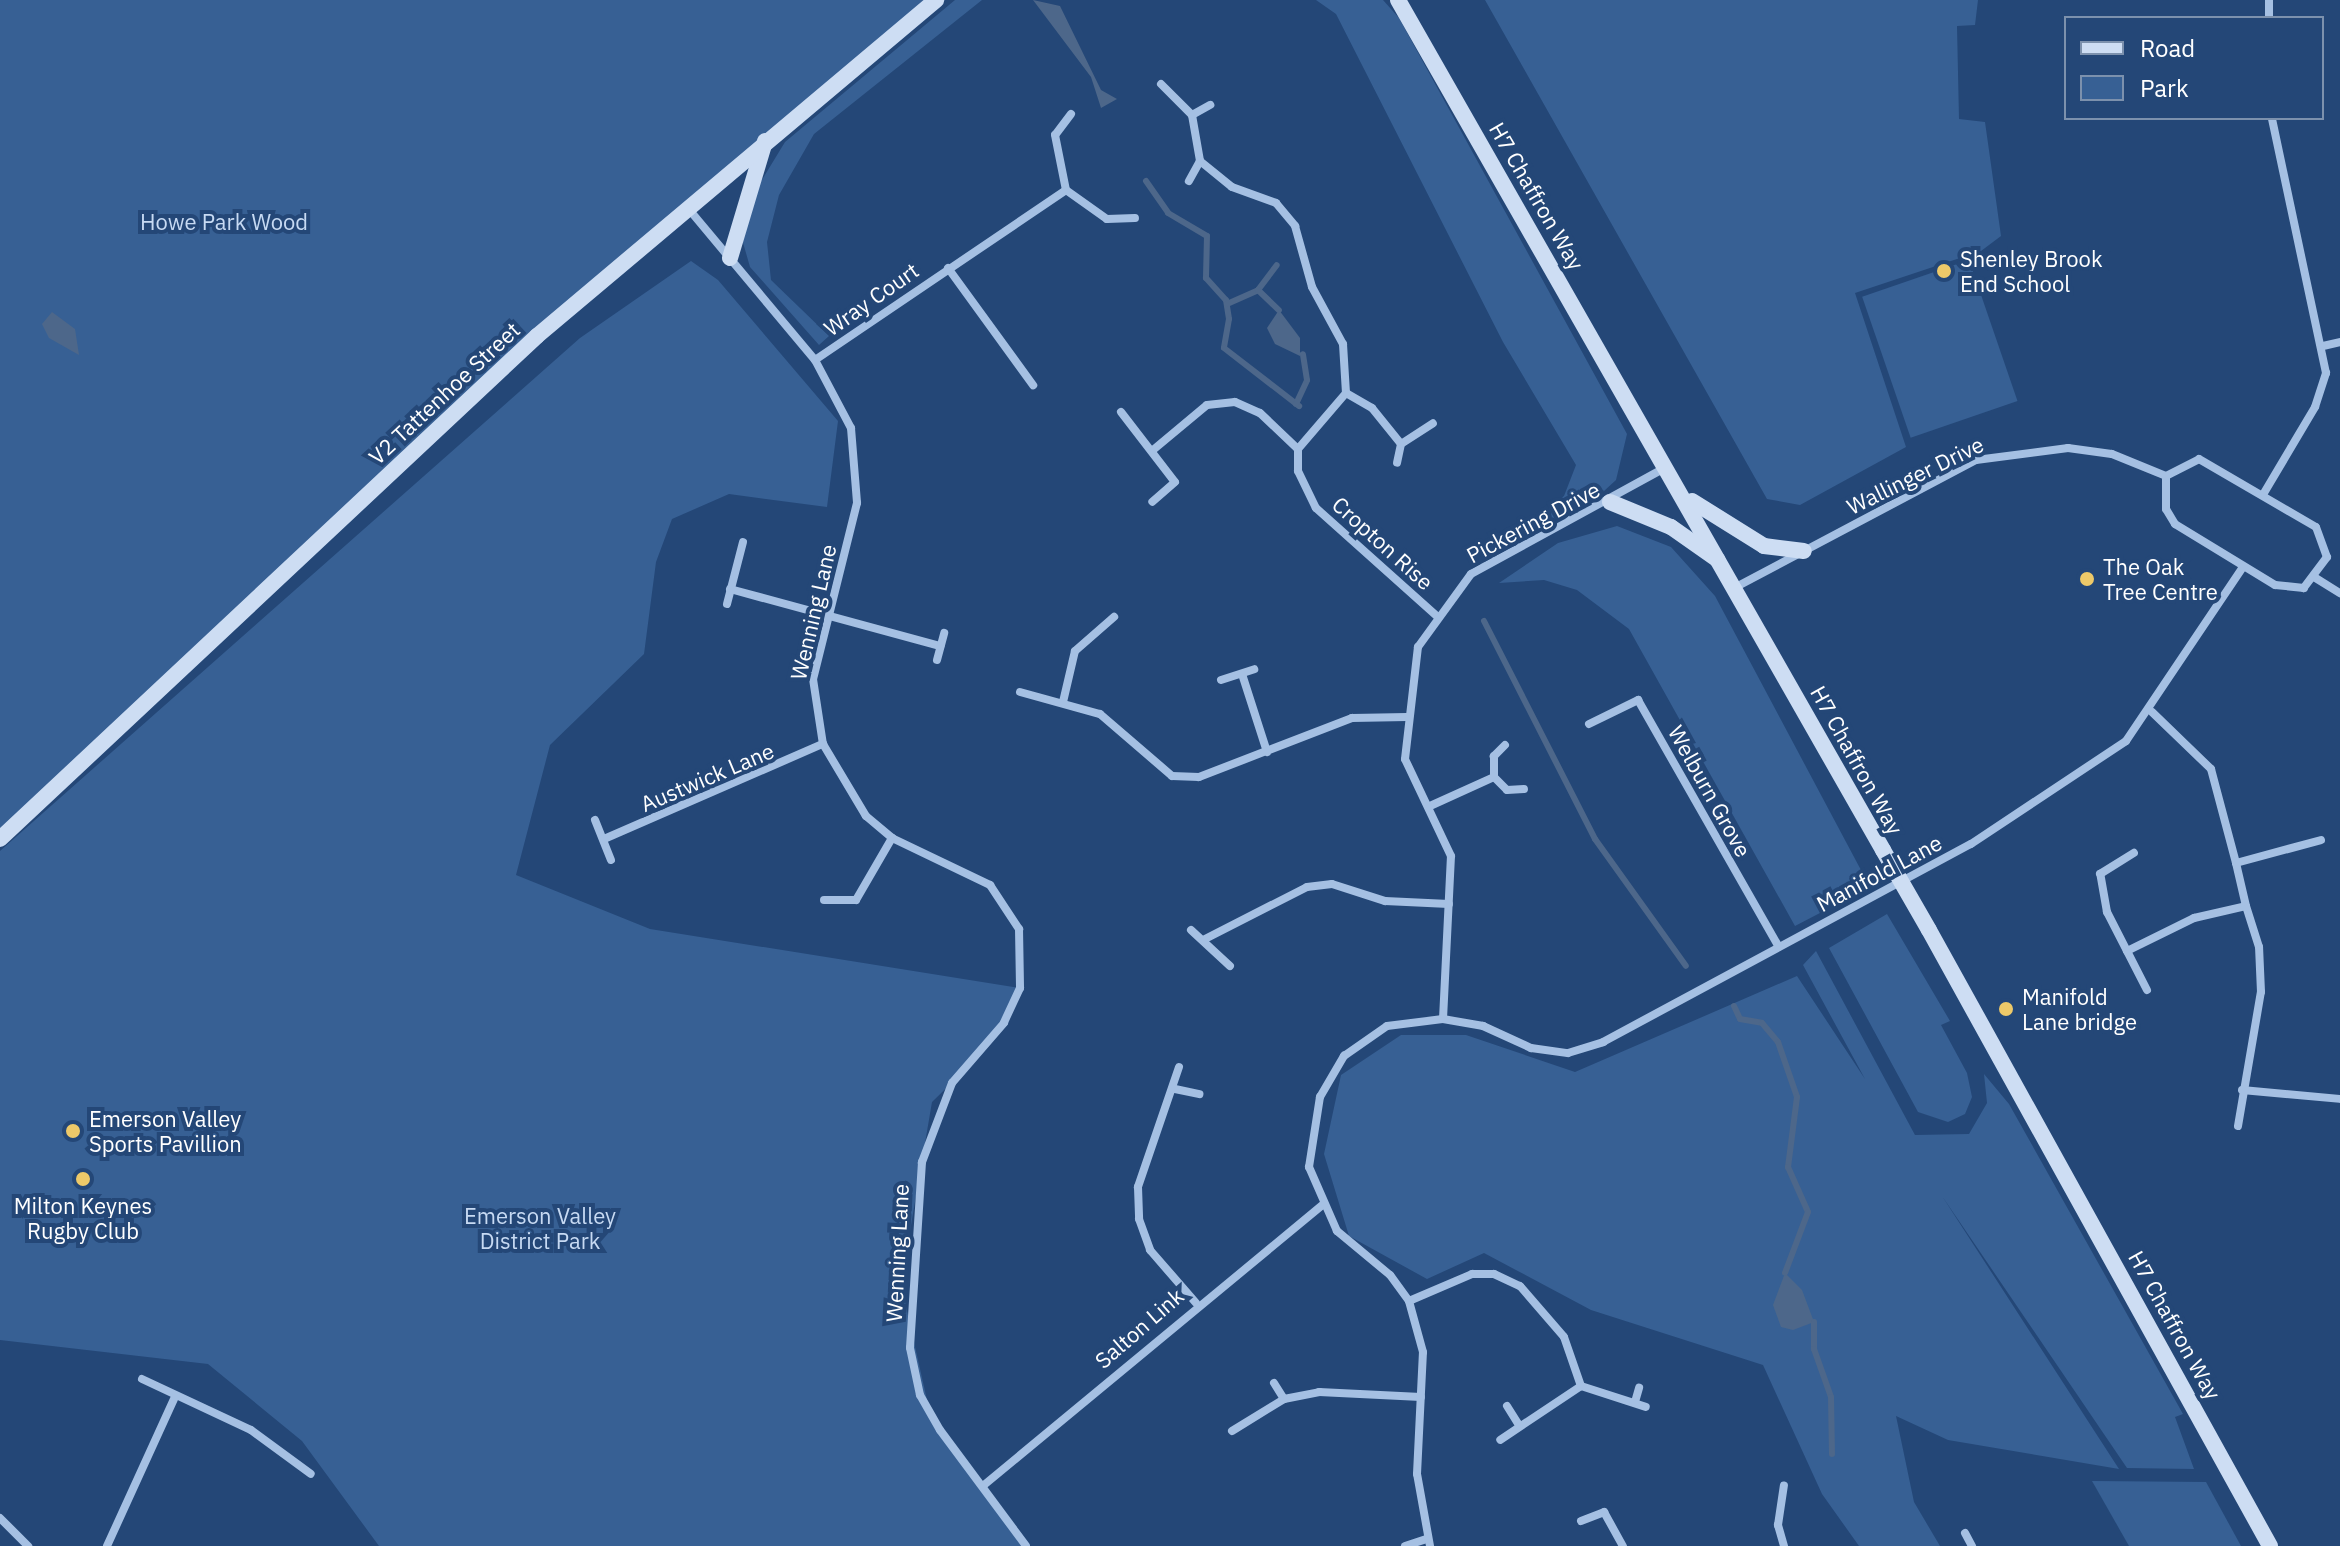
<!DOCTYPE html>
<style>
body{margin:0}
#map{position:relative;width:2340px;height:1546px;overflow:hidden;background:#244777;font-family:"IBM Plex Sans",sans-serif}
div>[style]{position:absolute}
[style*='--x']{left:calc(var(--x)*1px);top:calc(var(--y)*1px);width:calc(var(--w)*1px);rotate:calc(var(--a)*1deg)}
.green>*{inset:0;background:#376094;transform-origin:0 0}
.water>*{inset:0;background:#4d678a}
.stream>*{height:6px;margin:-3px;padding:0 3px;transform-origin:3px;border-radius:3px;background:#4d678a}
.street>*{height:8px;margin:-4px;padding:0 4px;transform-origin:4px;border-radius:4px;background:#a5c0e3}
.secondary>*{height:16px;margin:-8px;padding:0 8px;transform-origin:8px;border-radius:8px;background:#cdddf3}
.secondary-bridge>*{height:16px;margin:-8px;padding:0 8px;transform-origin:8px;border-radius:8px;background:#cdddf3}
.dots>*{width:22px;height:22px;translate:-50% -50%;box-sizing:border-box;border:4px solid #244777;border-radius:50%}
span{translate:-50% -50%;white-space:nowrap;text-align:center;line-height:1.15;-webkit-text-stroke:8px #244777;paint-order:stroke}
.street-label{font-size:22px;color:#fff}
.park-label{font-size:22px;color:#c7daf3}
.poi-label{font-size:22px;color:#fff}
.left{translate:0 -50%;text-align:left}
.legend{position:absolute;left:2064px;top:16px;width:260px;height:104px;box-sizing:border-box;background:#244777;border:2px solid #7c91ad;margin:0;padding:10px 14px;list-style:none;font-size:24px;color:#fff}
.legend li{display:flex;align-items:center;gap:16px;height:40px}
.legend b{width:40px;border:2px solid #7c91ad}
</style>
<div id="map">
<div class="green">
<div style="clip-path:polygon(0 0,936px 0,685px 205px,0 839px)"></div>
<div style="clip-path:polygon(955px 0,982px 0,814px 134px,779px 195px,767px 242px,771px 280px,829px 336px,819px 345px,750px 267px,742px 239px,752px 196px,785px 142px)"></div>
<div style="clip-path:polygon(1316px 0,1383px 0,1399px 18px,1627px 434px,1616px 480px,1604px 491px,1483px 559px,1564px 496px,1576px 465px,1503px 342px,1336px 14px)"></div>
<div style="clip-path:polygon(1485px 0,1978px 0,1975px 25px,1957px 26px,1959px 119px,1985px 122px,2001px 236px,1981px 251px,1855px 293px,1906px 447px,1800px 505px,1767px 499px)"></div>
<div style="left:1969px;top:260px;width:149px;height:113px;rotate:71deg"></div>
<div style="clip-path:polygon(691px 261px,718px 280px,838px 421px,827px 507px,729px 494px,672px 519px,656px 562px,644px 654px,550px 745px,516px 875px,650px 929px,1020px 988px,981px 1054px,932px 1102px,901px 1284px,929px 1409px,1025px 1546px,379px 1546px,302px 1441px,208px 1364px,0 1340px,0 851px,580px 338px)"></div>
<div style="clip-path:polygon(1617px 526px,1671px 547px,1715px 596px,1870px 887px,1795px 926px,1629px 629px,1577px 590px,1544px 580px,1499px 583px,1558px 543px)"></div>
<div style="clip-path:polygon(1887px 914px,1950px 1021px,1941px 1025px,1967px 1073px,1972px 1097px,1965px 1114px,1948px 1122px,1918px 1112px,1829px 948px)"></div>
<div style="clip-path:polygon(1816px 951px,1915px 1135px,1969px 1134px,1987px 1103px,1984px 1074px,2009px 1104px,2183px 1414px,2175px 1417px,2194px 1469px,2127px 1468px,1942px 1196px,2119px 1469px,1948px 1440px,1896px 1416px,1914px 1502px,1940px 1546px,1859px 1546px,1822px 1494px,1763px 1365px,1591px 1310px,1484px 1253px,1427px 1279px,1349px 1236px,1324px 1154px,1341px 1075px,1401px 1035px,1466px 1035px,1575px 1072px,1797px 976px,1865px 1079px,1803px 965px)"></div>
<div style="clip-path:polygon(2092px 1481px,2206px 1482px,2241px 1546px,2129px 1546px)"></div>
</div>
<div class="water">
<div style="clip-path:polygon(1033px 0,1060px 6px,1101px 90px,1117px 99px,1101px 108px,1091px 77px)"></div>
<div style="clip-path:polygon(1279px 310px,1300px 338px,1300px 356px,1275px 344px,1267px 328px)"></div>
<div style="clip-path:polygon(52px 312px,75px 329px,79px 355px,49px 338px,42px 324px)"></div>
<div style="clip-path:polygon(1785px 1273px,1802px 1290px,1814px 1322px,1793px 1330px,1781px 1327px,1773px 1305px)"></div>
</div>
<div class="stream">
<div style="--x:1146;--y:181;--w:39;--a:55"></div>
<div style="--x:1168;--y:213;--w:45;--a:30.5"></div>
<div style="--x:1207;--y:236;--w:42;--a:91.4"></div>
<div style="--x:1206;--y:278;--w:30;--a:48"></div>
<div style="--x:1226;--y:300;--w:19;--a:81"></div>
<div style="--x:1229;--y:319;--w:29;--a:100"></div>
<div style="--x:1224;--y:348;--w:95;--a:37.7"></div>
<div style="--x:1258;--y:290;--w:31;--a:-53"></div>
<div style="--x:1227;--y:304;--w:34;--a:-24"></div>
<div style="--x:1258;--y:290;--w:29;--a:44"></div>
<div style="--x:1296;--y:404;--w:26;--a:-65"></div>
<div style="--x:1307;--y:380;--w:26;--a:-99"></div>
<div style="--x:1484;--y:621;--w:245;--a:63"></div>
<div style="--x:1595;--y:839;--w:156;--a:54.4"></div>
<div style="--x:1734;--y:1006;--w:14;--a:65"></div>
<div style="--x:1740;--y:1019;--w:22;--a:10"></div>
<div style="--x:1762;--y:1023;--w:25;--a:50"></div>
<div style="--x:1778;--y:1042;--w:58;--a:70.9"></div>
<div style="--x:1797;--y:1097;--w:71;--a:97.3"></div>
<div style="--x:1788;--y:1167;--w:49;--a:66"></div>
<div style="--x:1808;--y:1212;--w:65;--a:110.7"></div>
<div style="--x:1814;--y:1322;--w:27;--a:90"></div>
<div style="--x:1814;--y:1349;--w:51;--a:70.5"></div>
<div style="--x:1831;--y:1397;--w:57;--a:89"></div>
</div>
<div class="street">
<div style="--x:2269;--y:18;--w:18;--a:-90"></div>
<div style="--x:1161;--y:84;--w:44;--a:45"></div>
<div style="--x:1192;--y:115;--w:47;--a:80.1"></div>
<div style="--x:1200;--y:161;--w:23;--a:119"></div>
<div style="--x:1071;--y:114;--w:26;--a:127"></div>
<div style="--x:1055;--y:135;--w:56;--a:78.7"></div>
<div style="--x:1066;--y:190;--w:50;--a:35.3"></div>
<div style="--x:1107;--y:219;--w:28;--a:-2"></div>
<div style="--x:1192;--y:115;--w:21;--a:-29"></div>
<div style="--x:1200;--y:161;--w:41;--a:39.1"></div>
<div style="--x:1232;--y:187;--w:47;--a:20"></div>
<div style="--x:1276;--y:203;--w:30;--a:50"></div>
<div style="--x:1295;--y:226;--w:63;--a:74.4"></div>
<div style="--x:1312;--y:287;--w:65;--a:61.5"></div>
<div style="--x:1343;--y:344;--w:49;--a:86.5"></div>
<div style="--x:1346;--y:393;--w:74;--a:130.6"></div>
<div style="--x:1298;--y:449;--w:22;--a:90"></div>
<div style="--x:1298;--y:471;--w:41;--a:64.1"></div>
<div style="--x:1316;--y:508;--w:162;--a:41.8"></div>
<div style="--x:687;--y:207;--w:199;--a:50.1"></div>
<div style="--x:815;--y:360;--w:77;--a:62.1"></div>
<div style="--x:851;--y:428;--w:75;--a:85.4"></div>
<div style="--x:857;--y:503;--w:181;--a:104"></div>
<div style="--x:813;--y:679;--w:66;--a:81.3"></div>
<div style="--x:823;--y:744;--w:84;--a:59.2"></div>
<div style="--x:866;--y:816;--w:34;--a:40"></div>
<div style="--x:892;--y:838;--w:109;--a:25.6"></div>
<div style="--x:990;--y:885;--w:53;--a:56.6"></div>
<div style="--x:1019;--y:929;--w:59;--a:89"></div>
<div style="--x:1020;--y:988;--w:38;--a:115"></div>
<div style="--x:1004;--y:1023;--w:79;--a:130.9"></div>
<div style="--x:952;--y:1083;--w:85;--a:110.8"></div>
<div style="--x:922;--y:1162;--w:186;--a:93.7"></div>
<div style="--x:910;--y:1348;--w:48;--a:78"></div>
<div style="--x:920;--y:1395;--w:40;--a:60.3"></div>
<div style="--x:940;--y:1430;--w:144;--a:53.4"></div>
<div style="--x:948;--y:268;--w:145;--a:54"></div>
<div style="--x:2323;--y:346;--w:17;--a:-13"></div>
<div style="--x:815;--y:360;--w:303;--a:-34.1"></div>
<div style="--x:1346;--y:393;--w:30;--a:30"></div>
<div style="--x:1372;--y:408;--w:46;--a:51.1"></div>
<div style="--x:1401;--y:444;--w:19;--a:102"></div>
<div style="--x:1121;--y:412;--w:88;--a:52.4"></div>
<div style="--x:1175;--y:482;--w:30;--a:139"></div>
<div style="--x:1401;--y:444;--w:38;--a:-33"></div>
<div style="--x:1153;--y:450;--w:70;--a:-39.8"></div>
<div style="--x:1207;--y:405;--w:28;--a:-6"></div>
<div style="--x:1235;--y:402;--w:27;--a:24"></div>
<div style="--x:1260;--y:413;--w:52;--a:43.5"></div>
<div style="--x:2199;--y:459;--w:135;--a:30.2"></div>
<div style="--x:2316;--y:527;--w:32;--a:70"></div>
<div style="--x:2327;--y:557;--w:39;--a:127"></div>
<div style="--x:2304;--y:588;--w:29;--a:-174"></div>
<div style="--x:2275;--y:585;--w:117;--a:-148.6"></div>
<div style="--x:2175;--y:524;--w:17;--a:-121"></div>
<div style="--x:2166;--y:509;--w:33;--a:-90"></div>
<div style="--x:2166;--y:476;--w:37;--a:-27"></div>
<div style="--x:2264;--y:493;--w:100;--a:-59.3"></div>
<div style="--x:2315;--y:407;--w:36;--a:-72"></div>
<div style="--x:2326;--y:373;--w:261;--a:-102"></div>
<div style="--x:2314;--y:577;--w:31;--a:32"></div>
<div style="--x:1736;--y:587;--w:272;--a:-27.9"></div>
<div style="--x:1976;--y:460;--w:93;--a:-7.4"></div>
<div style="--x:2068;--y:448;--w:44;--a:7.8"></div>
<div style="--x:2112;--y:454;--w:58;--a:22.2"></div>
<div style="--x:730;--y:589;--w:218;--a:15.2"></div>
<div style="--x:727;--y:604;--w:64;--a:-75.5"></div>
<div style="--x:937;--y:660;--w:28;--a:-75"></div>
<div style="--x:1242;--y:674;--w:82;--a:72.2"></div>
<div style="--x:1221;--y:680;--w:35;--a:-18"></div>
<div style="--x:1020;--y:692;--w:83;--a:15.4"></div>
<div style="--x:1100;--y:714;--w:95;--a:40.7"></div>
<div style="--x:1172;--y:776;--w:27;--a:2"></div>
<div style="--x:1199;--y:777;--w:164;--a:-21.1"></div>
<div style="--x:1352;--y:718;--w:55;--a:-1"></div>
<div style="--x:1063;--y:702;--w:52;--a:-76.8"></div>
<div style="--x:1075;--y:651;--w:52;--a:-41.1"></div>
<div style="--x:2152;--y:712;--w:82;--a:44"></div>
<div style="--x:2211;--y:769;--w:97;--a:75.1"></div>
<div style="--x:2236;--y:863;--w:88;--a:-15.1"></div>
<div style="--x:1589;--y:724;--w:55;--a:-26.1"></div>
<div style="--x:1638;--y:700;--w:284;--a:60.3"></div>
<div style="--x:1505;--y:745;--w:16;--a:135"></div>
<div style="--x:1494;--y:756;--w:21;--a:90"></div>
<div style="--x:1494;--y:777;--w:18;--a:45"></div>
<div style="--x:1507;--y:790;--w:17;--a:-3"></div>
<div style="--x:1430;--y:806;--w:70;--a:-24.4"></div>
<div style="--x:595;--y:820;--w:43;--a:68.2"></div>
<div style="--x:604;--y:839;--w:239;--a:-23.5"></div>
<div style="--x:824;--y:900;--w:32;--a:0"></div>
<div style="--x:856;--y:900;--w:72;--a:-59.9"></div>
<div style="--x:1191;--y:930;--w:53;--a:42.7"></div>
<div style="--x:1205;--y:939;--w:114;--a:-27"></div>
<div style="--x:1307;--y:887;--w:25;--a:-7"></div>
<div style="--x:1332;--y:884;--w:56;--a:17.8"></div>
<div style="--x:1385;--y:901;--w:64;--a:2.7"></div>
<div style="--x:2127;--y:951;--w:44;--a:-117.1"></div>
<div style="--x:2107;--y:912;--w:39;--a:-100"></div>
<div style="--x:2100;--y:874;--w:40;--a:-32"></div>
<div style="--x:2147;--y:990;--w:44;--a:-117.1"></div>
<div style="--x:2127;--y:951;--w:75;--a:-26.2"></div>
<div style="--x:2194;--y:918;--w:53;--a:-13"></div>
<div style="--x:2246;--y:906;--w:44;--a:-103.1"></div>
<div style="--x:1443;--y:1019;--w:163;--a:-87.2"></div>
<div style="--x:1451;--y:856;--w:107;--a:-115.4"></div>
<div style="--x:1405;--y:759;--w:113;--a:-83.4"></div>
<div style="--x:1418;--y:647;--w:90;--a:-54"></div>
<div style="--x:1471;--y:574;--w:221;--a:-28.7"></div>
<div style="--x:1179;--y:1067;--w:127;--a:108.9"></div>
<div style="--x:1138;--y:1187;--w:32;--a:88"></div>
<div style="--x:1139;--y:1219;--w:33;--a:70"></div>
<div style="--x:1150;--y:1250;--w:70;--a:49"></div>
<div style="--x:1175;--y:1089;--w:25;--a:12"></div>
<div style="--x:2242;--y:1090;--w:98;--a:5.2"></div>
<div style="--x:2238;--y:1126;--w:136;--a:-80.3"></div>
<div style="--x:2261;--y:992;--w:45;--a:-92.5"></div>
<div style="--x:2259;--y:947;--w:43;--a:-107.6"></div>
<div style="--x:1409;--y:1301;--w:69;--a:-23.2"></div>
<div style="--x:1472;--y:1274;--w:22;--a:0"></div>
<div style="--x:1494;--y:1274;--w:29;--a:25"></div>
<div style="--x:1520;--y:1286;--w:67;--a:49.2"></div>
<div style="--x:1564;--y:1337;--w:52;--a:70.9"></div>
<div style="--x:1581;--y:1386;--w:97;--a:146.3"></div>
<div style="--x:142;--y:1379;--w:120;--a:25.1"></div>
<div style="--x:251;--y:1430;--w:74;--a:36.3"></div>
<div style="--x:1274;--y:1383;--w:19;--a:58"></div>
<div style="--x:1581;--y:1386;--w:68;--a:17.9"></div>
<div style="--x:1635;--y:1402;--w:15;--a:-74"></div>
<div style="--x:1507;--y:1406;--w:22;--a:58"></div>
<div style="--x:1232;--y:1431;--w:61;--a:-31.6"></div>
<div style="--x:1284;--y:1399;--w:36;--a:-11"></div>
<div style="--x:1319;--y:1392;--w:102;--a:2.8"></div>
<div style="--x:984;--y:1485;--w:439;--a:-39.6"></div>
<div style="--x:0;--y:1518;--w:40;--a:45"></div>
<div style="--x:1581;--y:1521;--w:25;--a:-21"></div>
<div style="--x:1604;--y:1512;--w:39;--a:61"></div>
<div style="--x:1965;--y:1533;--w:15;--a:62"></div>
<div style="--x:107;--y:1546;--w:164;--a:-65.5"></div>
<div style="--x:1405;--y:1546;--w:23;--a:-18"></div>
<div style="--x:1430;--y:1546;--w:73;--a:-100.2"></div>
<div style="--x:1417;--y:1474;--w:122;--a:-87.2"></div>
<div style="--x:1423;--y:1352;--w:53;--a:-105.4"></div>
<div style="--x:1409;--y:1301;--w:32;--a:-126"></div>
<div style="--x:1390;--y:1275;--w:69;--a:-140.3"></div>
<div style="--x:1337;--y:1231;--w:70;--a:-113.6"></div>
<div style="--x:1309;--y:1167;--w:71;--a:-81.1"></div>
<div style="--x:1320;--y:1097;--w:48;--a:-59.7"></div>
<div style="--x:1344;--y:1056;--w:52;--a:-34.9"></div>
<div style="--x:1387;--y:1026;--w:56;--a:-7.1"></div>
<div style="--x:1443;--y:1019;--w:41;--a:9.9"></div>
<div style="--x:1483;--y:1026;--w:53;--a:24.6"></div>
<div style="--x:1531;--y:1048;--w:37;--a:8"></div>
<div style="--x:1568;--y:1053;--w:37;--a:-17"></div>
<div style="--x:1603;--y:1042;--w:418;--a:-28.3"></div>
<div style="--x:1971;--y:844;--w:186;--a:-33.6"></div>
<div style="--x:2126;--y:741;--w:210;--a:-56.1"></div>
<div style="--x:1784;--y:1546;--w:22;--a:-106"></div>
<div style="--x:1778;--y:1525;--w:40;--a:-81.5"></div>
</div>
<div class="secondary">
<div style="--x:1398;--y:0;--w:979;--a:60.29"></div>
<div style="--x:730;--y:258;--w:122;--a:-73.3"></div>
<div style="--x:1692;--y:501;--w:85;--a:32"></div>
<div style="--x:1764;--y:546;--w:40;--a:7.1"></div>
<div style="--x:1610;--y:502;--w:66;--a:22.3"></div>
<div style="--x:1671;--y:527;--w:57;--a:35.1"></div>
<div style="--x:0;--y:839;--w:736;--a:-43.13"></div>
<div style="--x:537;--y:336;--w:522;--a:-40.1"></div>
<div style="--x:1929;--y:930;--w:704;--a:61.03"></div>
</div>
<div class="secondary-bridge">
<div style="--x:1883;--y:850;--w:92;--a:60.1"></div>
</div>
<div class="dots">
<div style="left:1944px;top:271px;background:#edc969"></div>
<div style="left:2087px;top:579px;background:#edc969"></div>
<div style="left:2006px;top:1009px;background:#edc969"></div>
<div style="left:73px;top:1131px;background:#edc969"></div>
<div style="left:83px;top:1179px;background:#edc969"></div>
</div>
<div class="street-label">
<span style="left:1537px;top:196px;rotate:60deg">H7 Chaffron Way</span>
<span style="left:871px;top:299px;rotate:-35deg">Wray Court</span>
<span style="left:444px;top:393px;rotate:-43deg">V2 Tattenhoe Street</span>
<span style="left:1915px;top:475px;rotate:-26deg">Wallinger Drive</span>
<span style="left:1533px;top:522px;rotate:-28deg">Pickering Drive</span>
<span style="left:1383px;top:543px;rotate:42deg">Cropton Rise</span>
<span style="left:813px;top:612px;rotate:-77deg">Wenning Lane</span>
<span style="left:1857px;top:760px;rotate:61deg">H7 Chaffron Way</span>
<span style="left:707px;top:777px;rotate:-23deg">Austwick Lane</span>
<span style="left:1710px;top:791px;rotate:61deg">Welburn Grove</span>
<span style="left:1879px;top:873px;rotate:-28deg">Manifold Lane</span>
<span style="left:897px;top:1253px;rotate:-87deg">Wenning Lane</span>
<span style="left:2175px;top:1325px;rotate:61deg">H7 Chaffron Way</span>
<span style="left:1139px;top:1328px;rotate:-41deg">Salton Link</span>
</div>
<div class="park-label">
<span style="left:224px;top:222px">Howe Park Wood</span>
<span style="left:540px;top:1228px">Emerson Valley<br>District Park</span>
</div>
<div class="poi-label">
<span class="left" style="left:1960px;top:271px">Shenley Brook<br>End School</span>
<span class="left" style="left:2103px;top:579px">The Oak<br>Tree Centre</span>
<span class="left" style="left:2022px;top:1009px">Manifold<br>Lane bridge</span>
<span class="left" style="left:89px;top:1131px">Emerson Valley<br>Sports Pavillion</span>
<span style="left:83px;top:1218px">Milton Keynes<br>Rugby Club</span>
</div>
<ul class="legend">
<li><b style="height:10px;background:#cdddf3"></b>Road</li>
<li><b style="height:22px;background:#376094"></b>Park</li>
</ul>
</div>
